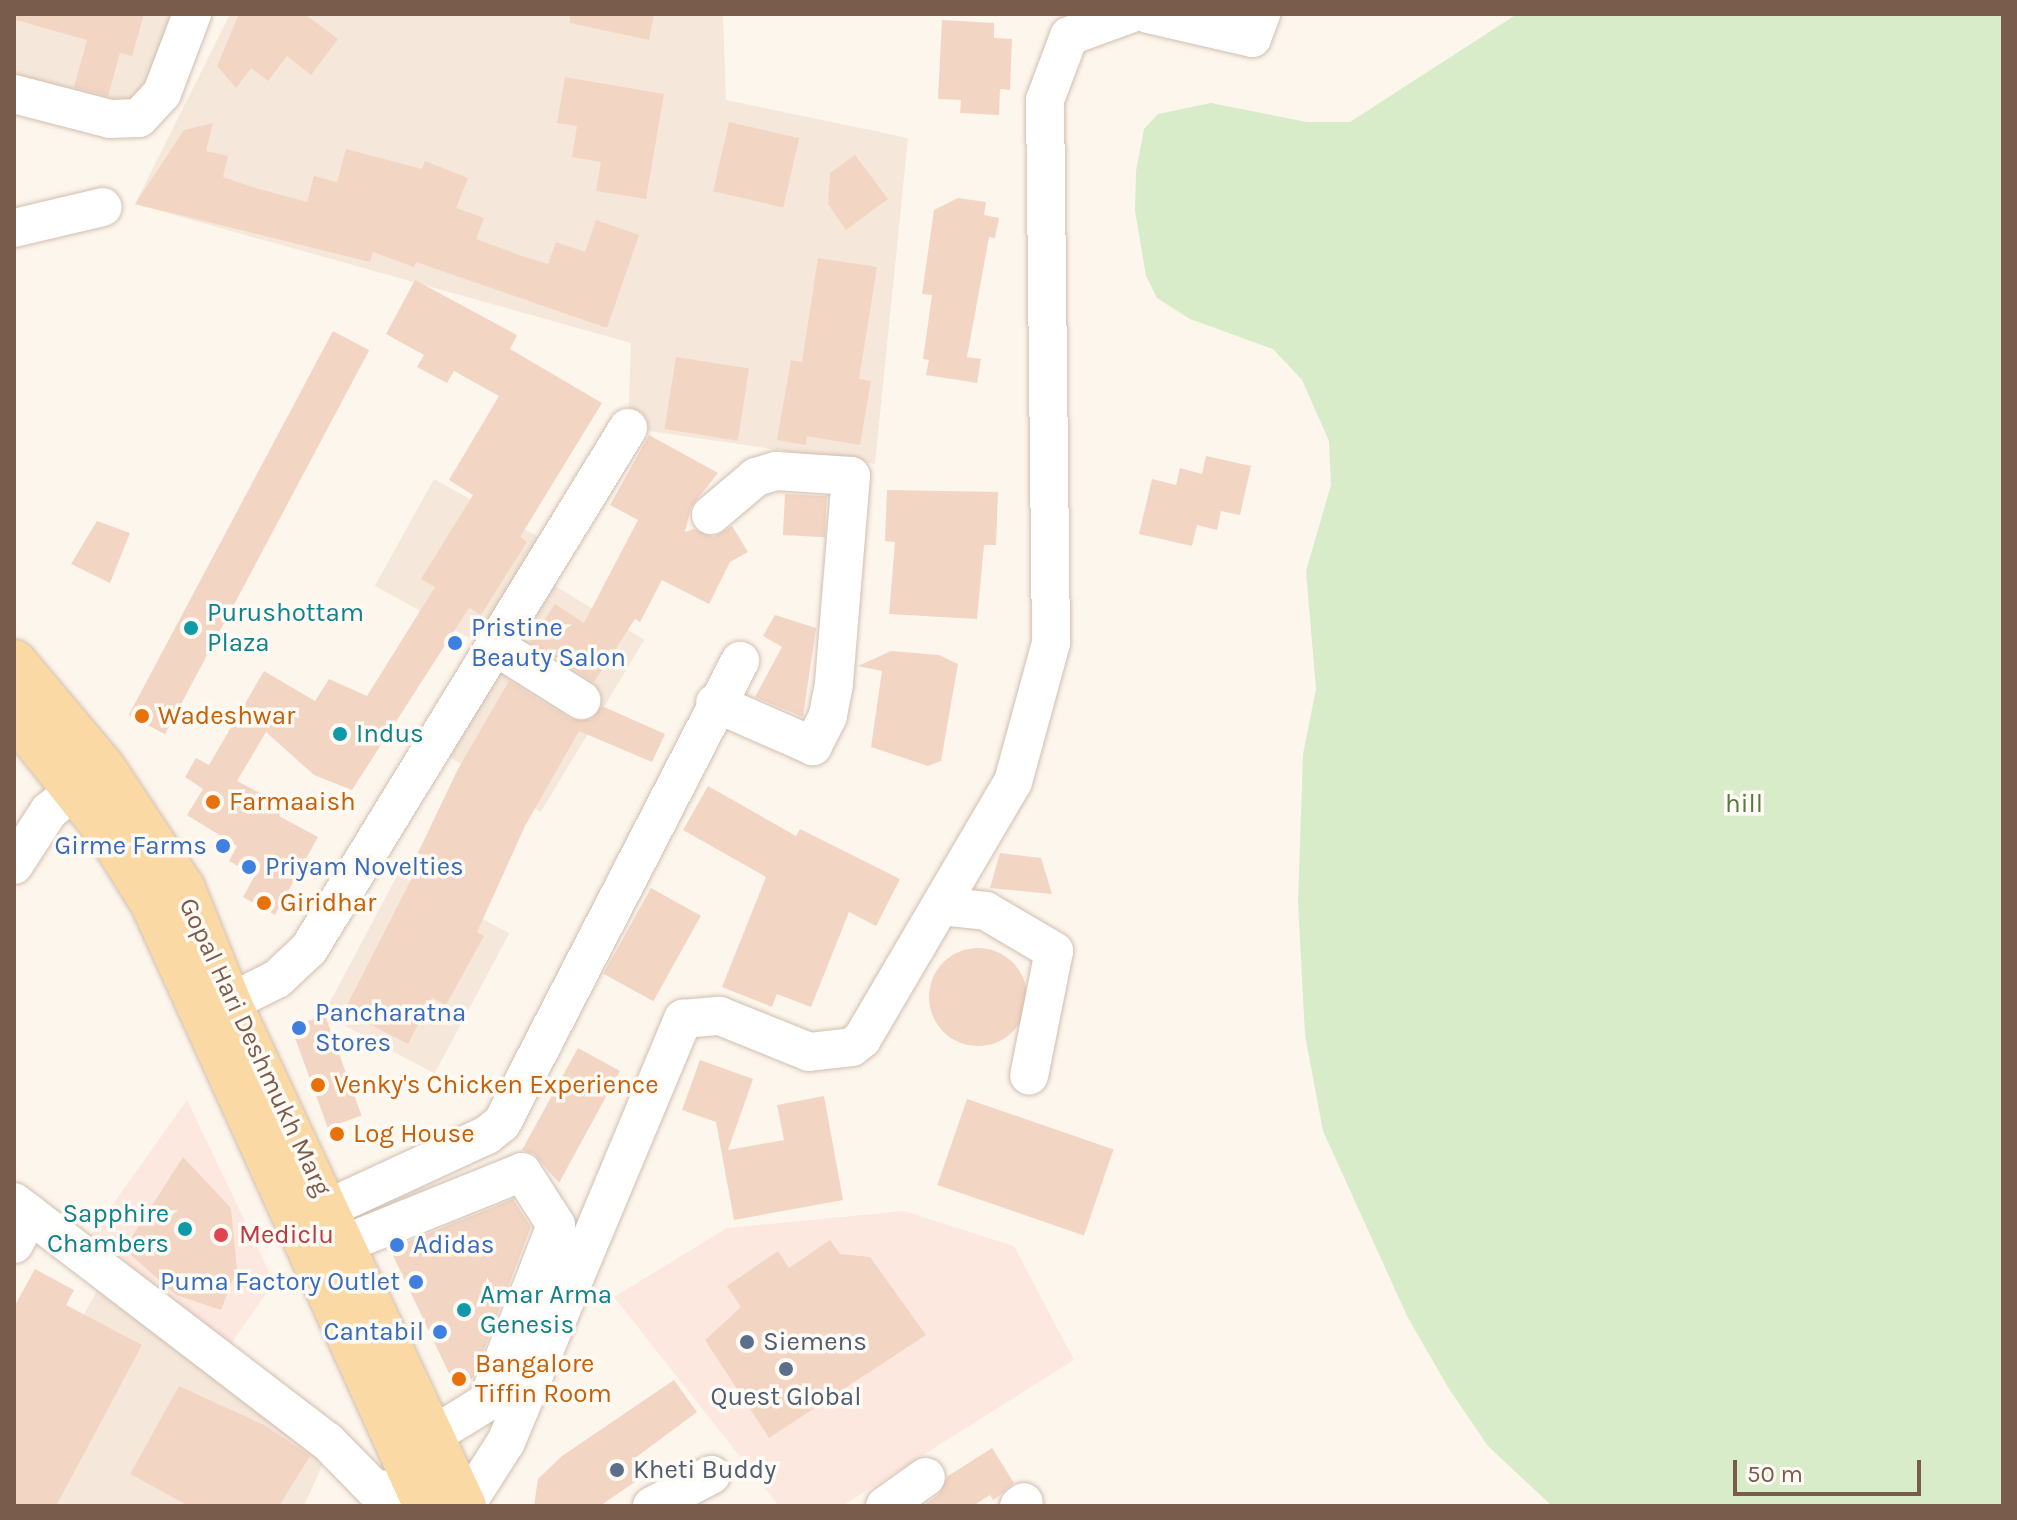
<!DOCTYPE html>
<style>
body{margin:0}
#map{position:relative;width:2017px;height:1520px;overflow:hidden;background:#fdf6ec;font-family:Karla,sans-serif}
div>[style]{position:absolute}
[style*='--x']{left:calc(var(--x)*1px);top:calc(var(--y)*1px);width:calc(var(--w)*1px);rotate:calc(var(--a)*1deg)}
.residential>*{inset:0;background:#f5e8da;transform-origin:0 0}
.commercial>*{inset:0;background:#fde8e0}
.green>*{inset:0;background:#d8ecc9}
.building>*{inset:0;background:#f3d5c3;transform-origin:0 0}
.round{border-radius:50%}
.roads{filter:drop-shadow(0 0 2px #d1beb0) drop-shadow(0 0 2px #d1beb0)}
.minor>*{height:38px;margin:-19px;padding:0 19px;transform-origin:19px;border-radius:19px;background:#fff}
.major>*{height:44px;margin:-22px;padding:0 22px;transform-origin:22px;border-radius:22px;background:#fbd9a5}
.dots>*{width:22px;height:22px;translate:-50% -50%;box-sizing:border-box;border:4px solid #fffaf3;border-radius:50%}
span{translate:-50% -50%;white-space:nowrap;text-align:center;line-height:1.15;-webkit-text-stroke:7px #fffaf3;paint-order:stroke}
.culture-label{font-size:26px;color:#0d838f}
.left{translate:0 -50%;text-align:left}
.right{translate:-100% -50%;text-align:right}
.shop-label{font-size:26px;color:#366cbe}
.food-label{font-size:26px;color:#c56008}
.park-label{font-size:26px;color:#537a41}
.street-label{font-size:26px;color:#7a5c4d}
.health-label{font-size:26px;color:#be3a42}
.service-label{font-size:26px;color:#4e5e75}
.frame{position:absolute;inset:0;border:16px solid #7a5c4d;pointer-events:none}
.scale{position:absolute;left:1733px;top:1460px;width:188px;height:36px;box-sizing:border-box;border:4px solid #7a5c4d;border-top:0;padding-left:10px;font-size:24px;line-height:28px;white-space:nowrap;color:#7a5c4d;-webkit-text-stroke:6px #fffaf3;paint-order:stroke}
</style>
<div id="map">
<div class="residential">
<div style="clip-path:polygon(14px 14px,178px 14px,146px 93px,117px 106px,14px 76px)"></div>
<div style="clip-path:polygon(230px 14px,723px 14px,726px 100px,908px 138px,875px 464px,628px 428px,631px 343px,135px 204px)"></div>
<div style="left:434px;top:479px;width:132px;height:122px;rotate:29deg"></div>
<div style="left:550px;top:583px;width:110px;height:201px;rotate:31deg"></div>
<div style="left:398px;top:874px;width:126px;height:159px;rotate:28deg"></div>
<div style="clip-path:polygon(104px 1278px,329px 1450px,304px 1506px,14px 1506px,14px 1440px)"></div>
</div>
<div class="commercial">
<div style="clip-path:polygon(187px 1100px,274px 1282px,226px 1351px,86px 1242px)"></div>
<div style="clip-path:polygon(904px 1211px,1014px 1246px,1074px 1360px,842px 1506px,779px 1506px,614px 1297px,727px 1228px)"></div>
</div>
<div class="green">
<div style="clip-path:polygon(1517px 14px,2003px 14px,2003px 1506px,1552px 1506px,1488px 1446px,1449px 1389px,1407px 1316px,1323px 1131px,1305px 1035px,1298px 902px,1303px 754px,1316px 689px,1306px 571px,1331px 485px,1329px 441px,1302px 380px,1273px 349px,1190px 319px,1157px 298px,1146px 276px,1135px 211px,1136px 171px,1144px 129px,1158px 114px,1211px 103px,1307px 122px,1350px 122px)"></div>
</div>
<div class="building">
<div style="clip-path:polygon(17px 14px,144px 14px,132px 56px,120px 53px,108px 96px,74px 87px,87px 40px,16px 20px)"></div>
<div style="clip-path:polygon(239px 14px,305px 14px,338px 39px,311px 75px,287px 56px,268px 81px,251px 68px,236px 88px,217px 66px)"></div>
<div style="clip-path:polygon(570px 14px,654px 14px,649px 40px,570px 23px)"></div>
<div style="clip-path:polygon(942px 20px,994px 23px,994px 38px,1012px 39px,1010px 90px,1000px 89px,999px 115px,960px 113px,961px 100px,938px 99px)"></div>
<div style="clip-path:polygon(565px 77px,664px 94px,646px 199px,596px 191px,601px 162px,572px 157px,577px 126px,557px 123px)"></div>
<div style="left:729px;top:122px;width:72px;height:71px;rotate:13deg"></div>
<div style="clip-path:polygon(213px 123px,206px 151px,228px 156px,223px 177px,252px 187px,307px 202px,314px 176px,337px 182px,346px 149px,422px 169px,425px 161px,468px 178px,456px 208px,484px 218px,476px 239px,522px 256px,548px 264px,556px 242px,585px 252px,596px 220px,639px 235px,607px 328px,416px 262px,414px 267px,373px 252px,370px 262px,135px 204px,184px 130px)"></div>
<div style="clip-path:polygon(855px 155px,888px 199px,846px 230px,828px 204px,830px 173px)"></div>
<div style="clip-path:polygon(958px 198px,986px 202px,984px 215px,999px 218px,995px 238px,989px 237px,967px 357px,981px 359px,977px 383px,926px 375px,929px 360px,923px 359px,932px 295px,922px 294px,934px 210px)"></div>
<div style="clip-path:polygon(818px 258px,877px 267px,859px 379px,871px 381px,860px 445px,807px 436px,806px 445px,777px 440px,791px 360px,802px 362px)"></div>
<div style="clip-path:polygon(415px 280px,517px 335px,510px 349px,602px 403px,520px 537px,527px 542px,481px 615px,469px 608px,352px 790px,314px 775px,266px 732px,237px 781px,284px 806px,279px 816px,318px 837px,275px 915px,243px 897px,255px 875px,229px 861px,237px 846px,187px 815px,203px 789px,185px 777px,196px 758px,209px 765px,264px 671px,315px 701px,329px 679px,367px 696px,435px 587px,421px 579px,473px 495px,449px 480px,499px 396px,454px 371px,447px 383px,417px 367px,424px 355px,386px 334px)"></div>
<div style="left:333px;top:331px;width:41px;height:435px;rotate:28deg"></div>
<div style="left:676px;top:357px;width:74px;height:73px;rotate:9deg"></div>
<div style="clip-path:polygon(649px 435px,718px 473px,691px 507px,685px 532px,694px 529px,714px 537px,732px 526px,748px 552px,730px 562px,709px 604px,662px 580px,640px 622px,635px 619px,594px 682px,530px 642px,555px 604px,584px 623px,638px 520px,610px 505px)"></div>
<div style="clip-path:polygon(1206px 456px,1251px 466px,1240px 515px,1221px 511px,1217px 530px,1197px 525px,1192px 546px,1139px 534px,1152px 479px,1176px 485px,1180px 468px,1202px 474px)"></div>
<div style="clip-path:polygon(887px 490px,998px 492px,996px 545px,984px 545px,977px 619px,889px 614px,895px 542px,885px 541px)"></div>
<div style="left:785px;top:494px;width:42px;height:41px;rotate:3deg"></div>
<div style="clip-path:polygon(97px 521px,130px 533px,110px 583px,71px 564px)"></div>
<div style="clip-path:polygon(775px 615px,816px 628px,803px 717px,755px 697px,782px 647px,763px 636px)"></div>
<div style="clip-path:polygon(891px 651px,939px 655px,958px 664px,941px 761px,928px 766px,871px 747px,882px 671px,858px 666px)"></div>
<div style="clip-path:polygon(509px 681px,570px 719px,591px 720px,602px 706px,665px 734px,652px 762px,579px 731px,525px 826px,477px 932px,484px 936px,446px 1005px,432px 998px,408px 1044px,344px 1011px,419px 864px,414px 861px,458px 769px)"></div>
<div style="clip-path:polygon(708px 786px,796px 836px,800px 829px,900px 879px,876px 926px,849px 912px,811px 1007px,777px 994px,772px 1007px,722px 987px,766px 877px,683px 830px)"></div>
<div style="clip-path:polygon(1000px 853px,1041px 858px,1052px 894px,990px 888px)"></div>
<div style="left:651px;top:888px;width:57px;height:98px;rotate:29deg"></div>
<div class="round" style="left:929px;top:948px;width:98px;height:98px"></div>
<div style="left:325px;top:1015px;width:107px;height:36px;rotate:70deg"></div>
<div style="clip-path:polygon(578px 1048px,620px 1071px,559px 1183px,534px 1154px,522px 1150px)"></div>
<div style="clip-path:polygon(700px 1060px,753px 1079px,728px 1150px,784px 1140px,777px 1105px,824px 1096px,843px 1200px,734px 1220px,716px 1122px,682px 1110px)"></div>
<div style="left:967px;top:1099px;width:155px;height:91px;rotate:19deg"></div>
<div style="clip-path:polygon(183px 1157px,231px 1208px,237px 1269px,221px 1310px,176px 1295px,124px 1249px)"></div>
<div style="clip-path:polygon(513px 1199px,531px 1227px,473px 1378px,455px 1386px,390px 1249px)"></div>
<div style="clip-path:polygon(830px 1240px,840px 1254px,870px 1257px,926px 1335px,769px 1438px,705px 1340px,741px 1307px,727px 1286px,778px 1251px,789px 1268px)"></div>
<div style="clip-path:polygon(35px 1269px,74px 1290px,66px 1305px,142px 1345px,56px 1506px,14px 1506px,14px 1307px)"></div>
<div style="clip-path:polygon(674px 1380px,697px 1412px,631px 1461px,642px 1477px,600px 1506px,534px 1506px,538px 1479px,562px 1456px)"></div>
<div style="clip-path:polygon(179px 1386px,264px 1425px,310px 1456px,279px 1506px,189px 1506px,130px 1474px)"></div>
<div style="clip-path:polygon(992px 1448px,1014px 1483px,1000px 1495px,993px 1500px,990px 1495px,973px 1506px,923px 1506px,939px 1494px,948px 1476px)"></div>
</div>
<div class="roads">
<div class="minor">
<div style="--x:1148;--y:14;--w:107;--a:13"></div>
<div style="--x:1252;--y:38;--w:26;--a:-69"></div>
<div style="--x:14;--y:94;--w:99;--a:14.6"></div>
<div style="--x:110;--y:119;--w:29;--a:-2"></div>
<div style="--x:139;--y:118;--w:34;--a:-47"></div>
<div style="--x:162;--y:93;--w:85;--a:-69.2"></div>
<div style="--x:14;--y:228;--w:91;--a:-13.3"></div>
<div style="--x:711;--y:515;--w:59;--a:-40.2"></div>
<div style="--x:756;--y:477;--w:21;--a:-17"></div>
<div style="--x:776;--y:471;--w:75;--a:3.8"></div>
<div style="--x:851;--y:476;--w:209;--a:94.7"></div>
<div style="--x:834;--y:684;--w:33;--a:101"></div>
<div style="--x:828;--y:716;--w:34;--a:117"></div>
<div style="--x:813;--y:746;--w:107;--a:-156.3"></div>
<div style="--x:495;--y:646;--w:102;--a:32.1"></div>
<div style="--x:14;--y:865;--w:64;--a:-57.1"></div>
<div style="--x:49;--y:811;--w:35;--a:-39"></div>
<div style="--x:941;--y:906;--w:45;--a:6.3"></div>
<div style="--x:986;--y:911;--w:79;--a:30.5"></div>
<div style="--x:1054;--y:951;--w:127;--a:101.3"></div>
<div style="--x:229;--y:1003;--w:54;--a:-26.6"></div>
<div style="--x:277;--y:979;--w:44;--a:-43.2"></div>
<div style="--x:309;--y:949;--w:611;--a:-58.52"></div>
<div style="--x:14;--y:1202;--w:394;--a:37.4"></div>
<div style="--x:327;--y:1441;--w:66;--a:45.6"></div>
<div style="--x:373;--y:1488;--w:48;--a:8.5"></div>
<div style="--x:329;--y:1208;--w:174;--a:-24.8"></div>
<div style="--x:487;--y:1135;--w:19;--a:-39"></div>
<div style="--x:502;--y:1123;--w:520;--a:-62.74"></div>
<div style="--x:14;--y:1244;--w:34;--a:-62"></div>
<div style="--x:344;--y:1244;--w:192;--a:-22"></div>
<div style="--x:522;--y:1172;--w:63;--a:57.3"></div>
<div style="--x:556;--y:1225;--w:190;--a:111.3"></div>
<div style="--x:487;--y:1402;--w:65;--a:148.3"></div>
<div style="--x:465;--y:1506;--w:76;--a:-57.4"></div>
<div style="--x:506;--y:1442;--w:459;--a:-67.3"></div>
<div style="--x:683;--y:1019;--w:37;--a:-5"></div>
<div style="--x:720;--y:1016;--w:96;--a:22"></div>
<div style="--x:809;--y:1052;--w:43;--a:-6.6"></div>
<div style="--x:852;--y:1047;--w:13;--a:-39"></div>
<div style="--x:862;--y:1039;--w:298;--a:-59.6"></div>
<div style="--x:1013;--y:782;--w:144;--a:-74.7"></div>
<div style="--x:1051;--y:643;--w:543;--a:-90.63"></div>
<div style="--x:1045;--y:100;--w:68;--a:-69.4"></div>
<div style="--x:1069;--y:36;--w:65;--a:-19.8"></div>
<div style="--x:652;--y:1506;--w:67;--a:-27.7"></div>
<div style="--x:885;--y:1506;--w:50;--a:-35.3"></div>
<div style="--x:1019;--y:1506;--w:6;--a:-39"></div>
</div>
<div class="major">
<div style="--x:14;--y:662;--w:138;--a:50"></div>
<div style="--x:103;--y:768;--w:145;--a:56.5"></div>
<div style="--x:183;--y:889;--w:123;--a:68"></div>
<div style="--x:229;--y:1003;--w:555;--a:64.96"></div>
<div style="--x:14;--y:714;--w:152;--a:51.4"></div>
<div style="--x:109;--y:833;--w:84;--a:58.2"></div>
<div style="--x:153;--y:904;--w:661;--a:65.61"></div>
</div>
</div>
<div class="dots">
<div style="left:191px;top:628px;background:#0f9aa8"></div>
<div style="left:455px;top:643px;background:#3f7fe0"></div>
<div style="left:142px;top:716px;background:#e8710a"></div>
<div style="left:340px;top:734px;background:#0f9aa8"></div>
<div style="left:213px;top:802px;background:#e8710a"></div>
<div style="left:223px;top:846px;background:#3f7fe0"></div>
<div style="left:249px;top:867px;background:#3f7fe0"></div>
<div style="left:264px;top:903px;background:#e8710a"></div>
<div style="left:299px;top:1028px;background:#3f7fe0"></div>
<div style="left:318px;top:1085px;background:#e8710a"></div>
<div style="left:337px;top:1134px;background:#e8710a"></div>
<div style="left:185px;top:1229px;background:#0f9aa8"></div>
<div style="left:221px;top:1235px;background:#e0444e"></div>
<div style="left:397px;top:1245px;background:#3f7fe0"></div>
<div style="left:416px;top:1282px;background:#3f7fe0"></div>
<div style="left:464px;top:1310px;background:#0f9aa8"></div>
<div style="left:440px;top:1332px;background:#3f7fe0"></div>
<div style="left:747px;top:1342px;background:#5c6f8a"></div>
<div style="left:786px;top:1369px;background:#5c6f8a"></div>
<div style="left:459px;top:1379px;background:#e8710a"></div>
<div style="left:617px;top:1470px;background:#5c6f8a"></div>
</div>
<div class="culture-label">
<span class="left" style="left:207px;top:628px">Purushottam<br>Plaza</span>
<span class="left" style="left:356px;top:734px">Indus</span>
<span class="right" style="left:169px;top:1229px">Sapphire<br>Chambers</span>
<span class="left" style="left:480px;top:1310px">Amar Arma<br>Genesis</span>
</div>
<div class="shop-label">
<span class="left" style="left:471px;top:643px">Pristine<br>Beauty Salon</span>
<span class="right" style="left:207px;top:846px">Girme Farms</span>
<span class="left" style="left:265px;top:867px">Priyam Novelties</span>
<span class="left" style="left:315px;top:1028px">Pancharatna<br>Stores</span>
<span class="left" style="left:413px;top:1245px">Adidas</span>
<span class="right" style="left:400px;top:1282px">Puma Factory Outlet</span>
<span class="right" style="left:424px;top:1332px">Cantabil</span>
</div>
<div class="food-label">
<span class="left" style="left:158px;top:716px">Wadeshwar</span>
<span class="left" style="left:229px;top:802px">Farmaaish</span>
<span class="left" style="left:280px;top:903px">Giridhar</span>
<span class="left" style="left:334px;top:1085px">Venky's Chicken Experience</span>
<span class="left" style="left:353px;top:1134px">Log House</span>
<span class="left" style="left:475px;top:1379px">Bangalore<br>Tiffin Room</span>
</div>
<div class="park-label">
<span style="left:1744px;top:804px">hill</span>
</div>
<div class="street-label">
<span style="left:255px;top:1047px;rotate:65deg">Gopal Hari Deshmukh Marg</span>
</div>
<div class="health-label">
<span class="left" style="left:239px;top:1235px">Mediclu</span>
</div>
<div class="service-label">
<span class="left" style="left:763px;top:1342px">Siemens</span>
<span style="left:786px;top:1397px">Quest Global</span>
<span class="left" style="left:633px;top:1470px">Kheti Buddy</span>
</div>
<div class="frame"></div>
<div class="scale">50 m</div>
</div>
